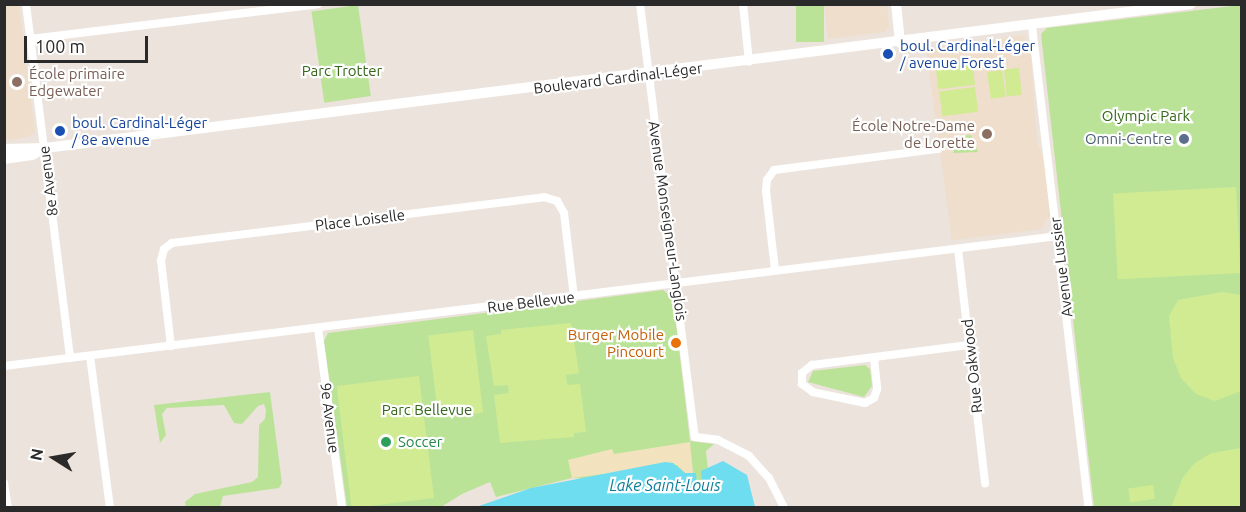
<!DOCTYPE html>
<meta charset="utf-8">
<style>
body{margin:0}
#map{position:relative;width:1246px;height:512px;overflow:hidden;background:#ece3dc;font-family:Ubuntu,sans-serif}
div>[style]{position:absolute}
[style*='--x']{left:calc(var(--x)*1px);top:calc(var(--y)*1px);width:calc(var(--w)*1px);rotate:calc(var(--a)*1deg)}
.education>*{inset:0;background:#eedecb}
.green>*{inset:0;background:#bbe398;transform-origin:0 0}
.sand>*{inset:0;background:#f2e3be}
.pitch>*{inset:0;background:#d1eb93;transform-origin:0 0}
.water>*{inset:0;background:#6eddef}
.minor>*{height:8px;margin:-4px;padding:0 4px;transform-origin:4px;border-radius:4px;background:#fff}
.tertiary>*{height:10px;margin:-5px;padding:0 5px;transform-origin:5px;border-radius:5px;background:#fff}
.dots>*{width:16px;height:16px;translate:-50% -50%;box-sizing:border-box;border:3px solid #fff;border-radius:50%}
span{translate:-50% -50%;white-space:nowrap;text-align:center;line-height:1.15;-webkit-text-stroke:4.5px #fff;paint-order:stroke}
.transit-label{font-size:15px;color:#164399}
.left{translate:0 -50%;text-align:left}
.park-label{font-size:15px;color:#34671a}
.education-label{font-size:15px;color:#785e54}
.right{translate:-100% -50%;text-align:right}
.street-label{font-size:15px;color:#2a2a2a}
.service-label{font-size:15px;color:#4e5e75}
.food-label{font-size:15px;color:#c56008}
.leisure-label{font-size:15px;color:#27864d}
.water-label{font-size:16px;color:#0d7d9b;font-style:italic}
.frame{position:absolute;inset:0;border:6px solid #2a2a2a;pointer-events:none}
.north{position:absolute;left:24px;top:428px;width:60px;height:60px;-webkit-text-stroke:4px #fff;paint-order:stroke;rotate:281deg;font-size:16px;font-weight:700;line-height:24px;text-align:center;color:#2a2a2a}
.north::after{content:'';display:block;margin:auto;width:21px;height:27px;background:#2a2a2a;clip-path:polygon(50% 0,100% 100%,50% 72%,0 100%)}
.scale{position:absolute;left:24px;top:36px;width:124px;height:27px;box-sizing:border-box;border:3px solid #2a2a2a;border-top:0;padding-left:8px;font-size:18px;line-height:21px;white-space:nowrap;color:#2a2a2a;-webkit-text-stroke:4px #fff;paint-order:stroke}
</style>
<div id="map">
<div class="education">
<div style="clip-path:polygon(4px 5px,19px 5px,35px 132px,29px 137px,5px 140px)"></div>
<div style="clip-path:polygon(824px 5px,887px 5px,889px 26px,885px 32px,828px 39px)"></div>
<div style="clip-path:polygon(1021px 35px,1030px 42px,1037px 142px,1046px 163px,1051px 217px,1045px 221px,1042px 229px,952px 240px,926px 49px)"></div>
</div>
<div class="green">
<div style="left:358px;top:5px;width:92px;height:47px;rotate:82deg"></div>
<div style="left:796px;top:5px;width:28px;height:37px"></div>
<div style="clip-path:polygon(1241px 5px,1241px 507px,1094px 507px,1041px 34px,1047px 28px)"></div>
<div style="clip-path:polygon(971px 135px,978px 152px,953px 153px,958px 136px)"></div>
<div style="clip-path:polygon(663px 290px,673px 298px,690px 441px,714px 444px,706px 451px,708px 470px,702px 485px,572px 478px,496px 497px,490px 482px,462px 494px,441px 507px,347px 507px,324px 341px,328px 333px)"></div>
<div style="clip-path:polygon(865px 365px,870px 369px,872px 386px,864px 397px,808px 382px,813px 371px)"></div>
<div style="clip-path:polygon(270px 392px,282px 483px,279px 488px,223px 496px,220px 507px,186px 507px,185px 502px,195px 494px,252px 482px,258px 477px,259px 425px,265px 419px,266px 410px,264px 404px,258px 406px,242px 424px,234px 423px,224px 405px,167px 408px,162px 414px,166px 435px,160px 443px,154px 405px)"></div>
</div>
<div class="sand">
<div style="clip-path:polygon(690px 442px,693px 473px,685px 473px,677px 465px,572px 478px,568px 460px,612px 449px,614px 454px)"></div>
</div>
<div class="pitch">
<div style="left:972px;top:60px;width:25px;height:37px;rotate:83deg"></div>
<div style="left:1019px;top:68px;width:27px;height:15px;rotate:84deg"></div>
<div style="left:1002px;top:70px;width:27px;height:15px;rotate:82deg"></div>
<div style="left:975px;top:87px;width:25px;height:36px;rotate:83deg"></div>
<div style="left:1236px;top:187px;width:86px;height:123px;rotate:87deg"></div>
<div style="clip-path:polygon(1222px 292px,1241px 295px,1241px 391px,1215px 401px,1196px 394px,1181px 378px,1173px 358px,1169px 316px,1178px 300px)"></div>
<div style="clip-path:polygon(571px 323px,579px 373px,566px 375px,567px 385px,580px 384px,586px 432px,574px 433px,574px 437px,500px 443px,494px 395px,509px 393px,508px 385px,494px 386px,486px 336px,501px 334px,501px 330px)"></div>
<div style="left:473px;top:330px;width:83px;height:45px;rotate:83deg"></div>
<div style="left:419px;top:376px;width:123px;height:83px;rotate:83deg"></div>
<div style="clip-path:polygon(1241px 448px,1241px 507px,1171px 507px,1183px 477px,1195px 463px,1212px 453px)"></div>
<div style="left:1153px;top:485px;width:14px;height:25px;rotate:82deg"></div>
</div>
<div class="water">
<div style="clip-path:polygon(723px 461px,747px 475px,755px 507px,476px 507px,531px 488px,665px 462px,673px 463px,685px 473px,696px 473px,697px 485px,702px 485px,701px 471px)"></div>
</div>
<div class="minor">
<div style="--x:26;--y:4;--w:357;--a:82.9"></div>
<div style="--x:640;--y:4;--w:436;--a:82.8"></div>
<div style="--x:695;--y:437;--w:23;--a:7"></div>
<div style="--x:718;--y:440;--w:35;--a:27"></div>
<div style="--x:749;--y:456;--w:30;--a:48"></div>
<div style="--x:769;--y:478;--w:34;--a:63"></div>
<div style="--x:743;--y:4;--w:58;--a:84.1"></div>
<div style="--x:1032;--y:26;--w:485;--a:83.3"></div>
<div style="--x:30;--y:39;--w:290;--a:-6.9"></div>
<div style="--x:958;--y:249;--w:236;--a:83.4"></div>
<div style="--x:775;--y:270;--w:80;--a:-96.5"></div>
<div style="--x:766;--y:191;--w:11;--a:-85"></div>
<div style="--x:767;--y:180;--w:12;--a:-55"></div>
<div style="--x:774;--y:170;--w:166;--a:-7.3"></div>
<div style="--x:318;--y:328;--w:182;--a:82.4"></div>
<div style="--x:171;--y:346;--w:86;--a:-96.7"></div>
<div style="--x:161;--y:261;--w:12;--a:-76"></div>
<div style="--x:164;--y:249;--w:10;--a:-37"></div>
<div style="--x:172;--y:243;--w:375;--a:-7"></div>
<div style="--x:544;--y:197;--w:14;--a:17"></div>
<div style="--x:557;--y:201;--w:14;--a:60"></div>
<div style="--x:564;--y:213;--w:85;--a:83.2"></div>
<div style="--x:90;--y:356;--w:153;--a:82.5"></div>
<div style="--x:874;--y:358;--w:31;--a:84"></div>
<div style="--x:877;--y:389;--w:9;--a:108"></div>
<div style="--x:874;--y:398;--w:10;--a:151"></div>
<div style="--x:865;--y:403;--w:53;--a:-168.1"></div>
<div style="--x:813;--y:392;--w:14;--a:-144"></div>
<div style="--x:802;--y:384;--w:11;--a:-90"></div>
<div style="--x:802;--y:373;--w:13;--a:-39"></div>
<div style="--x:812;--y:365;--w:158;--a:-7.3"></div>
<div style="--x:4;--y:366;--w:1062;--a:-7.03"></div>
<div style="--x:4;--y:483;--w:25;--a:81"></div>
</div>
<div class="tertiary">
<div style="--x:896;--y:4;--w:39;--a:84"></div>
<div style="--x:4;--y:149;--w:41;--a:-1.4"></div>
<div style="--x:45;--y:148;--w:1155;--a:-7.16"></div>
<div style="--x:4;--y:159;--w:28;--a:-8"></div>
<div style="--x:32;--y:155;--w:15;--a:-28"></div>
</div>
<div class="dots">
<div style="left:888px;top:54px;background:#1a4fb4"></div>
<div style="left:17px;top:82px;background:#8d6e63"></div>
<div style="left:60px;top:131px;background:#1a4fb4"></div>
<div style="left:987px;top:134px;background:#8d6e63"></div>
<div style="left:1184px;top:139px;background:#5c6f8a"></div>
<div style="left:676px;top:343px;background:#e8710a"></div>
<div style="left:386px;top:442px;background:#2e9e5b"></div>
</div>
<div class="transit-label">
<span class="left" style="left:900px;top:54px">boul. Cardinal-Léger<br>/ avenue Forest</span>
<span class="left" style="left:72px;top:131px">boul. Cardinal-Léger<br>/ 8e avenue</span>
</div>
<div class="park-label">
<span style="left:342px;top:71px">Parc Trotter</span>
<span style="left:1146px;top:116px">Olympic Park</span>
<span style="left:427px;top:410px">Parc Bellevue</span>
</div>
<div class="education-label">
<span class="left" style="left:29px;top:82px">École primaire<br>Edgewater</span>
<span class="right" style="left:975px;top:134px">École Notre-Dame<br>de Lorette</span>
</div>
<div class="street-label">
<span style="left:618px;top:78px;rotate:-7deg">Boulevard Cardinal-Léger</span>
<span style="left:48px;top:181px;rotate:-97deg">8e Avenue</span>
<span style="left:360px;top:220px;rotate:-7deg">Place Loiselle</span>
<span style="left:668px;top:221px;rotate:82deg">Avenue Monseigneur-Langlois</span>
<span style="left:1061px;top:267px;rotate:-97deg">Avenue Lussier</span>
<span style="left:531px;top:302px;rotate:-7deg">Rue Bellevue</span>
<span style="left:972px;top:366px;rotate:-96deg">Rue Oakwood</span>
<span style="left:330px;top:418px;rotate:83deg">9e Avenue</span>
</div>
<div class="service-label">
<span class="right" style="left:1172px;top:139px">Omni-Centre</span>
</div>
<div class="food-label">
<span class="right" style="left:664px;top:343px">Burger Mobile<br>Pincourt</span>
</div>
<div class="leisure-label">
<span class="left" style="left:398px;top:442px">Soccer</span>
</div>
<div class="water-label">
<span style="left:665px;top:485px">Lake Saint-Louis</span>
</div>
<div class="frame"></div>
<div class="north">N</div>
<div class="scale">100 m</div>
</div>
